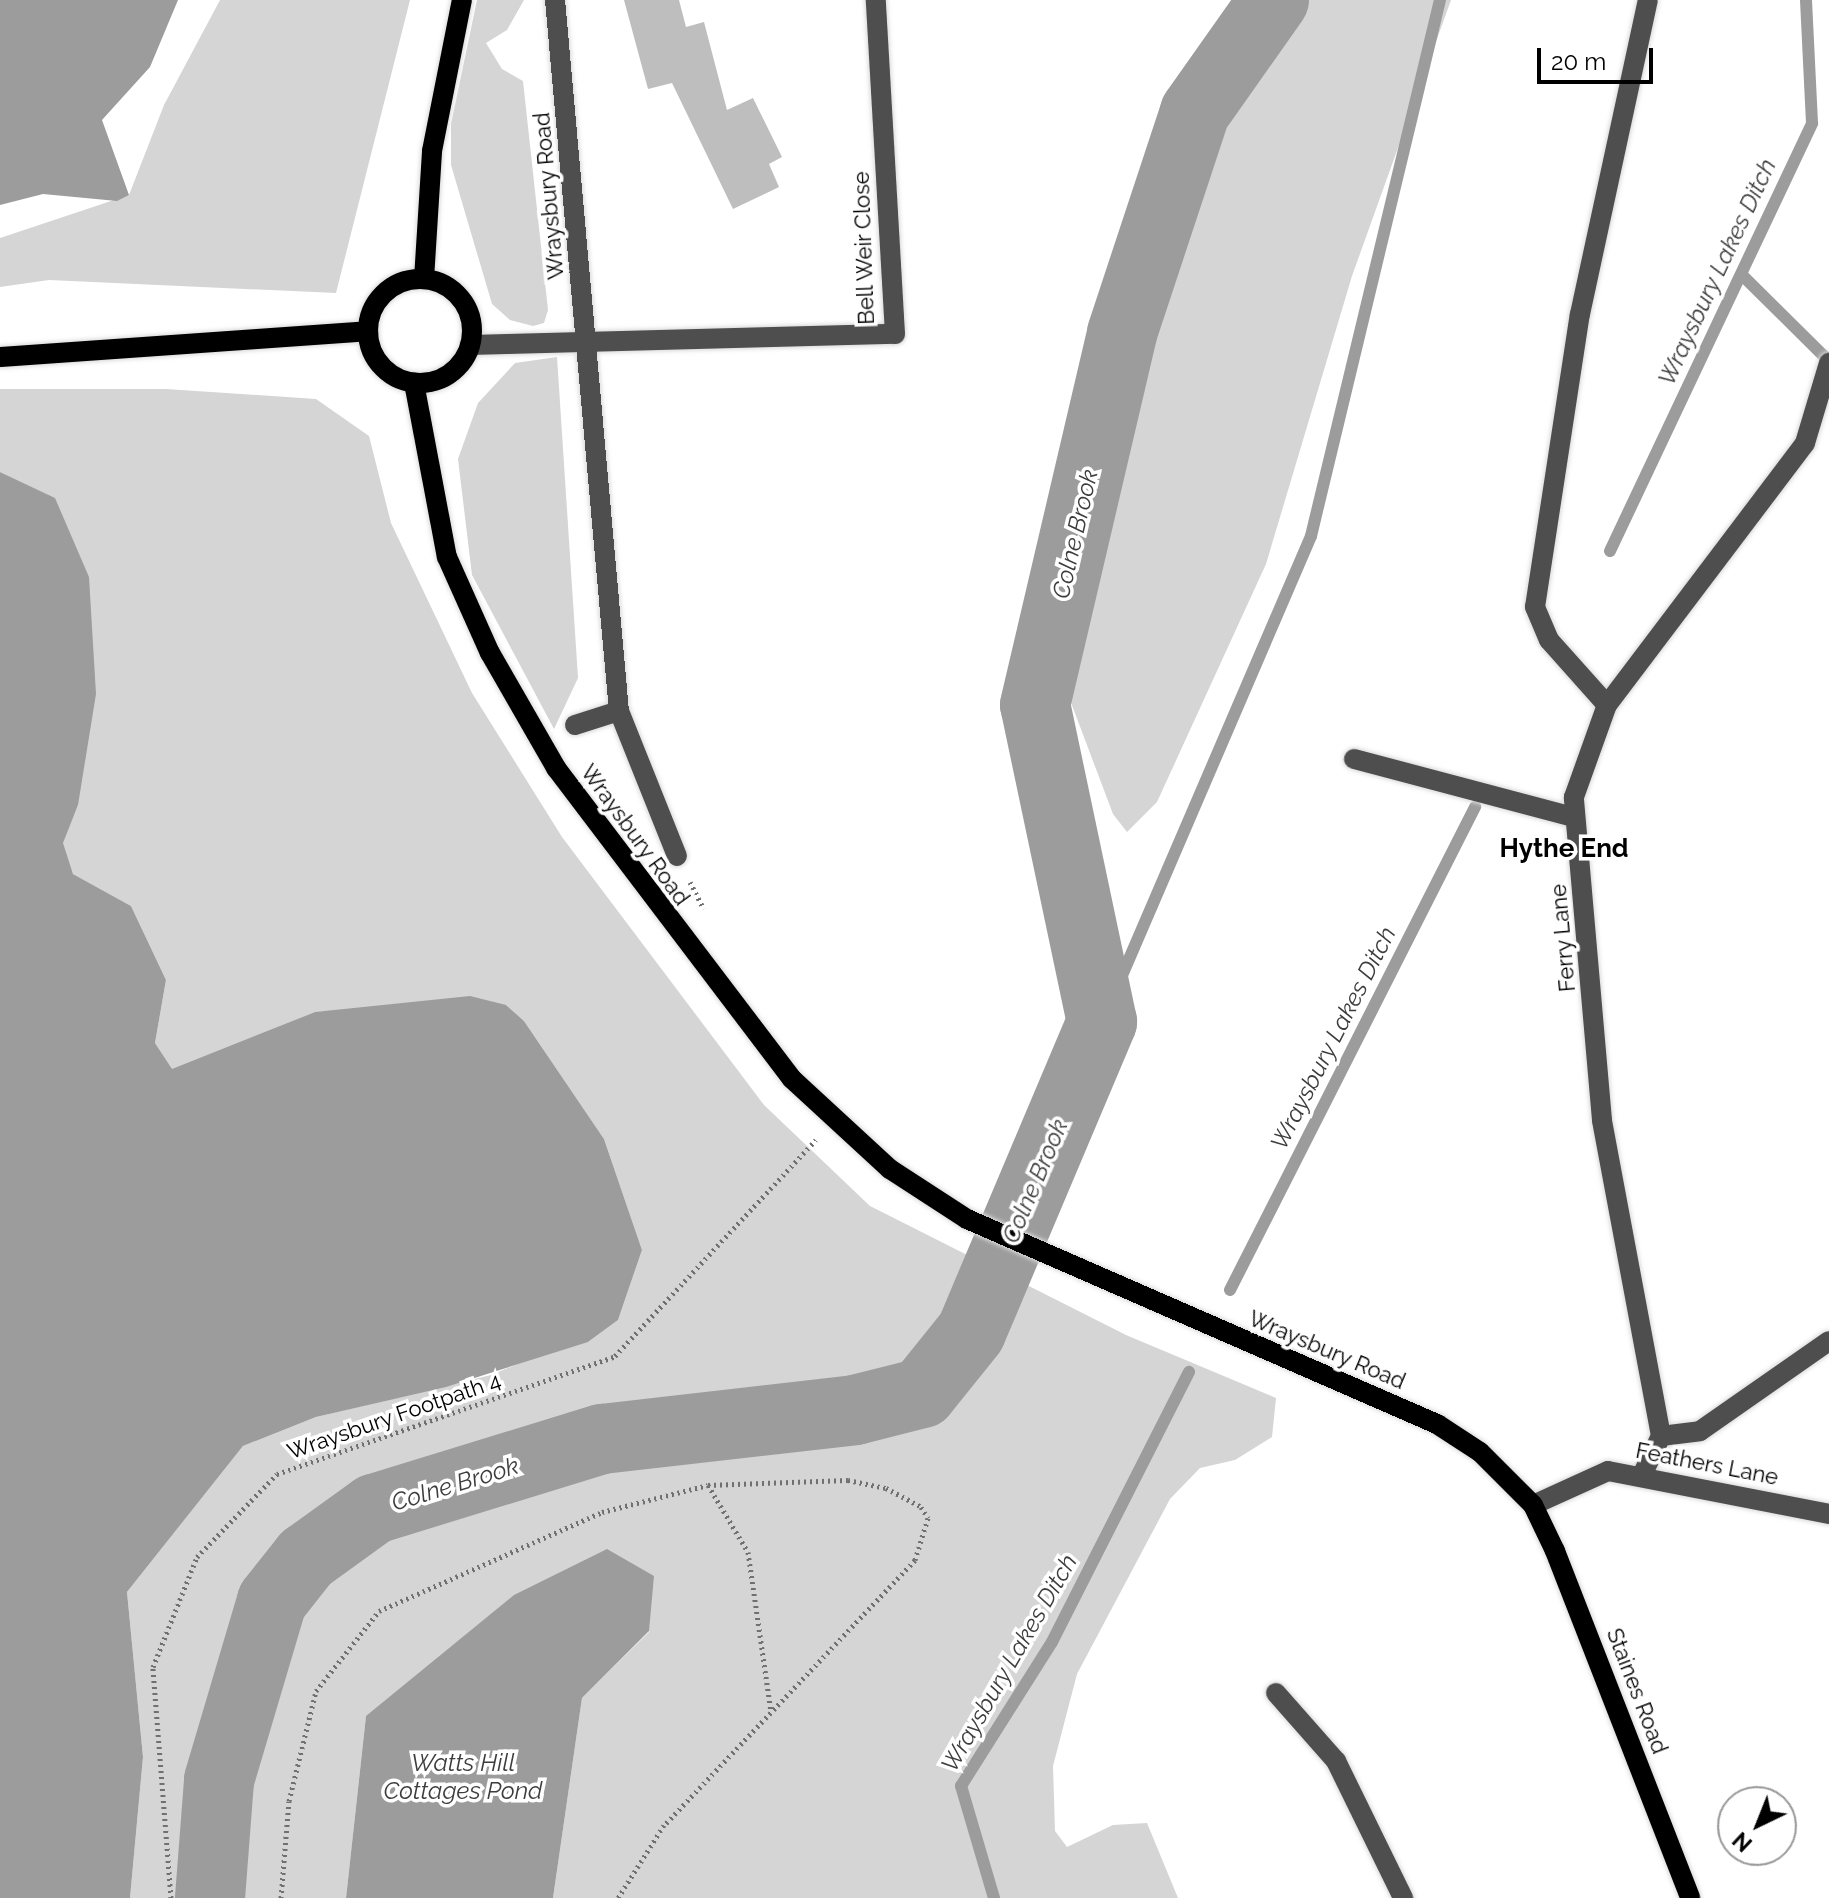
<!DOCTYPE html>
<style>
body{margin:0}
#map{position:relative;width:1829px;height:1898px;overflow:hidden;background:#fff;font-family:Raleway,sans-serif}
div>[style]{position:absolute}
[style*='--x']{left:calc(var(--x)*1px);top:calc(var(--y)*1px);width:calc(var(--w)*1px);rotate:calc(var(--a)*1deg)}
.green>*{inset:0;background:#d5d5d5}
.water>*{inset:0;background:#9c9c9c}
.stream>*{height:12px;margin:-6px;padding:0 6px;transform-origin:6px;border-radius:6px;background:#9c9c9c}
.river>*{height:70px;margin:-35px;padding:0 35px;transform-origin:35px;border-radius:35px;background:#9c9c9c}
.building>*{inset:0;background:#bebebe}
.path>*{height:5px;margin-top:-2.5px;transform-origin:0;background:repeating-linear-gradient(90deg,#707070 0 2px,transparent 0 6px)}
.roads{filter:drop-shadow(0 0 2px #dbdbdb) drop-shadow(0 0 2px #dbdbdb)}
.minor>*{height:20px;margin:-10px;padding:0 10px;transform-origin:10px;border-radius:10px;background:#4e4e4e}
.major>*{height:20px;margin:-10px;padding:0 10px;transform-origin:10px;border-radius:10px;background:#000}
.major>.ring{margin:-10px;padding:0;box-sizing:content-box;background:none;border:20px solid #000;border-radius:50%}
span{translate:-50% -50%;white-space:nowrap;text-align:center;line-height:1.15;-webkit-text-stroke:7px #fff;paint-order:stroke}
.street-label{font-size:22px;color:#000}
.water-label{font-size:24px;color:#3d3d3d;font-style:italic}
.quarter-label{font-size:26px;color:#000;font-weight:700}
.north{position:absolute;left:1717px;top:1786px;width:80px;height:80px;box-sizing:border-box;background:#fff;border:2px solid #999;border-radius:50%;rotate:223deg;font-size:22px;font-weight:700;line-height:32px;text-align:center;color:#000}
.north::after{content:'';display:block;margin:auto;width:28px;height:36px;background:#000;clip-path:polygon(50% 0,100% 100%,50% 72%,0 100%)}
.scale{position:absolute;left:1537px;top:48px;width:116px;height:36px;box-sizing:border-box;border:4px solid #000;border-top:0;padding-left:10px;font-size:24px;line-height:28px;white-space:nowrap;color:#000;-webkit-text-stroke:6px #fff;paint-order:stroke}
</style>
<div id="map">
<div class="green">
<div style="clip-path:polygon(220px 0,410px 0,336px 293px,49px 280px,0 287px,0 238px,129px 195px,164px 105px)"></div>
<div style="clip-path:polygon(477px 0,524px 0,507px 30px,486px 43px,502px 69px,523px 81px,548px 310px,544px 323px,533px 326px,510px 320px,492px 304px,451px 165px,451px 124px)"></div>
<div style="clip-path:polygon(1298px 0,1451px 0,1352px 276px,1266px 564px,1157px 802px,1127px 832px,1113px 814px,1070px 700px,1061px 659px,1065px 576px,1165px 239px)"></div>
<div style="clip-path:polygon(557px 357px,578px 678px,554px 729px,472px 575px,458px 459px,478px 403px,515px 363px)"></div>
<div style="clip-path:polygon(0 389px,166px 389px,316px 399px,369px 436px,391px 523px,472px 693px,562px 837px,764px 1105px,870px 1206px,1126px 1335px,1276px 1398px,1272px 1437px,1235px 1460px,1200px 1468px,1170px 1499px,1077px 1674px,1053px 1766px,1055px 1831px,1067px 1847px,1113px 1825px,1147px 1823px,1178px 1898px,553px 1898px,582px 1698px,650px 1631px,366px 1716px,346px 1898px,130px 1898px,143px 1757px,127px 1592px,243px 1446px,316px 1417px,491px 1375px,570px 1342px,588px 1342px,618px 1320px,642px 1250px,604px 1139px,524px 1021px,506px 1005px,315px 1012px,172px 1070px,155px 1043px,166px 980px,131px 906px,73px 874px,62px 843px,78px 805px,54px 498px,0 472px)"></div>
</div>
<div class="water">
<div style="clip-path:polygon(0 0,178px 0,150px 67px,102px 120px,129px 195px,117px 201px,43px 194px,0 205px)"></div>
<div style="clip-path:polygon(0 472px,55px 498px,89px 577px,96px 694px,78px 805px,63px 843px,73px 874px,131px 906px,166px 980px,155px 1043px,172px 1069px,315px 1012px,470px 996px,506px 1005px,524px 1021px,604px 1139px,642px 1250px,618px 1320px,588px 1342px,446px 1387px,316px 1417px,243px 1446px,127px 1592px,143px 1757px,130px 1898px,0 1898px)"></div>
<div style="clip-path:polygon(607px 1549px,654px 1576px,649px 1631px,582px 1698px,553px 1898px,346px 1898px,366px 1716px,514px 1595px)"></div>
</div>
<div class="stream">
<div style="--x:1744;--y:277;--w:120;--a:44.7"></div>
<div style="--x:1610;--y:551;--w:473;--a:-64.7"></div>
<div style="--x:1812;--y:123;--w:123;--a:-92.8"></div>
<div style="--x:1102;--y:1022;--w:529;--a:-66.73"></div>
<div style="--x:1311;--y:536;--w:551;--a:-76.47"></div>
<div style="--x:1230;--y:1290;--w:542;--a:-63.1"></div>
<div style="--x:994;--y:1898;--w:117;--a:-106.4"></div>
<div style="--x:961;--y:1786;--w:170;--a:-57.7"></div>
<div style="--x:1052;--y:1642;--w:303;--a:-63.1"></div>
</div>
<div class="river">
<div style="--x:210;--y:1898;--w:118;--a:-85.6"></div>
<div style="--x:219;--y:1780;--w:187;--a:-73.5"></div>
<div style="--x:272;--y:1601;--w:55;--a:-51.7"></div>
<div style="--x:306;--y:1558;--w:84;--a:-35.8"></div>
<div style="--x:374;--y:1509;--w:239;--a:-17.1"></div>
<div style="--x:602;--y:1439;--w:255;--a:-6.5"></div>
<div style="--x:855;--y:1410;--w:69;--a:-14.2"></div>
<div style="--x:922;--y:1393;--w:78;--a:-51.2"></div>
<div style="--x:971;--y:1332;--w:337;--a:-67.1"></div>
<div style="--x:1102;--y:1022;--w:324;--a:-101.9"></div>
<div style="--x:1035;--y:705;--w:382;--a:-76.8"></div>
<div style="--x:1122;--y:333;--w:233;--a:-71.7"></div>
<div style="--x:1195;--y:112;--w:137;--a:-54.8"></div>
</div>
<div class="building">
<div style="clip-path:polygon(624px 0,679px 0,686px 27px,704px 22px,727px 110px,753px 98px,782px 157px,769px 164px,779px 187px,733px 209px,672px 83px,648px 89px)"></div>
</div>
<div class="path">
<div style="--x:690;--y:882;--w:30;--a:63"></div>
<div style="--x:708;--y:1485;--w:78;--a:59.2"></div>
<div style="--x:748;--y:1552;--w:161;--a:81.8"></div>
<div style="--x:171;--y:1898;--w:232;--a:-94.5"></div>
<div style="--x:153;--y:1667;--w:118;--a:-68.2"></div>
<div style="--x:197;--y:1557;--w:115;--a:-46.1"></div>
<div style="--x:277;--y:1474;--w:358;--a:-19.2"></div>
<div style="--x:615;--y:1356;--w:295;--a:-47.1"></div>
<div style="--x:281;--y:1898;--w:97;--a:-85.3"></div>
<div style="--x:289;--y:1801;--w:113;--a:-76.2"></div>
<div style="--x:316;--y:1691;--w:102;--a:-51.8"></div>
<div style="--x:379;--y:1611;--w:244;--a:-23.9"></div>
<div style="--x:602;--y:1512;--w:109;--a:-14.3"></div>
<div style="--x:708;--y:1485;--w:140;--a:-2"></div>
<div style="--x:848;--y:1480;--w:39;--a:12"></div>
<div style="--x:886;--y:1488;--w:40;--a:28"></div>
<div style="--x:921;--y:1507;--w:13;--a:58"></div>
<div style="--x:928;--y:1518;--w:44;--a:107.2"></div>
<div style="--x:915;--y:1560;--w:365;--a:133.4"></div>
<div style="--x:664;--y:1825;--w:86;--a:122.2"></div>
</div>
<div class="roads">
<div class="minor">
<div style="--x:555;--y:0;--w:714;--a:84.86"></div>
<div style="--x:619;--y:711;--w:156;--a:68.2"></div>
<div style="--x:470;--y:345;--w:425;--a:-1.5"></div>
<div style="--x:895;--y:334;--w:335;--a:-93.3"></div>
<div style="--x:1607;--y:705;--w:87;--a:-131.7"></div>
<div style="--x:1549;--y:640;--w:36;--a:-113"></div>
<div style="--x:1535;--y:607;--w:296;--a:-81.3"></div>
<div style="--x:1580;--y:314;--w:321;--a:-77.8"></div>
<div style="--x:575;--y:725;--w:46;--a:-17.7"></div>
<div style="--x:1354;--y:759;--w:228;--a:14.8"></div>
<div style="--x:1661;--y:1436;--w:321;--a:-100.6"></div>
<div style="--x:1602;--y:1120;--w:324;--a:-95"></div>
<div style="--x:1574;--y:797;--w:98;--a:-70.3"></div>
<div style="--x:1607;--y:705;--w:328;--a:-52.9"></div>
<div style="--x:1805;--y:443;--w:84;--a:-73.3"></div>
<div style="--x:1643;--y:1473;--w:41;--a:-64.1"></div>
<div style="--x:1661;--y:1436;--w:39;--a:-7"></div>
<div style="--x:1700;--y:1431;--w:157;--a:-34.9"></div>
<div style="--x:1533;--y:1505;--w:82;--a:-24.4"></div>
<div style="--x:1608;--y:1471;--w:225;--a:11"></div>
<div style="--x:1276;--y:1693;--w:91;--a:48.6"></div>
<div style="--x:1336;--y:1761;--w:153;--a:63.9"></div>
</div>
<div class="major">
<div style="--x:424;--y:279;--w:128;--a:-86.4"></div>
<div style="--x:432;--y:151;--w:154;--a:-78.8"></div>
<div class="ring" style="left:368px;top:279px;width:84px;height:84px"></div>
<div style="--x:0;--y:357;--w:369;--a:-4"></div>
<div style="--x:414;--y:383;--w:177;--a:79.3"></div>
<div style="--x:447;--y:557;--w:105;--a:65.9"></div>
<div style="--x:490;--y:653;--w:133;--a:60.1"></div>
<div style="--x:556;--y:768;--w:390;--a:52.8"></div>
<div style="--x:792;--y:1079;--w:133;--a:42.6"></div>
<div style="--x:890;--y:1169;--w:92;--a:33"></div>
<div style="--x:967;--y:1219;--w:513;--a:23.57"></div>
<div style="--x:1437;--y:1424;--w:51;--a:33.1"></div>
<div style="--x:1480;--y:1452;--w:75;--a:45"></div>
<div style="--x:1533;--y:1505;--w:51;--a:64.4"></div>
<div style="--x:1555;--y:1551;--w:372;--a:68.7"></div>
</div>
</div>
<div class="street-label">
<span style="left:549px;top:196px;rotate:-95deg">Wraysbury Road</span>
<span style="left:864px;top:248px;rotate:-92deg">Bell Weir Close</span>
<span style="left:635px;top:835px;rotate:54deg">Wraysbury Road</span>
<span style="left:1563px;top:938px;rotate:-95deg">Ferry Lane</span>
<span style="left:1327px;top:1350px;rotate:23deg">Wraysbury Road</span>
<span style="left:394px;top:1416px;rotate:-19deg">Wraysbury Footpath 4</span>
<span style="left:1707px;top:1464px;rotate:11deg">Feathers Lane</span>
<span style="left:1637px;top:1691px;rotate:69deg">Staines Road</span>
</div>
<div class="water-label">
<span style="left:1717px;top:272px;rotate:-65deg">Wraysbury Lakes Ditch</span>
<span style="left:1075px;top:534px;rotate:-77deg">Colne Brook</span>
<span style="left:1333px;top:1038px;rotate:-63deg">Wraysbury Lakes Ditch</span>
<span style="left:1035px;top:1181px;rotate:-67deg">Colne Brook</span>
<span style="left:455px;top:1484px;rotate:-17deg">Colne Brook</span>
<span style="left:1009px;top:1663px;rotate:-60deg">Wraysbury Lakes Ditch</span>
<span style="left:463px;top:1777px">Watts Hill<br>Cottages Pond</span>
</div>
<div class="quarter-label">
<span style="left:1564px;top:849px">Hythe End</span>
</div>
<div class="north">N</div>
<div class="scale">20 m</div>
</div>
